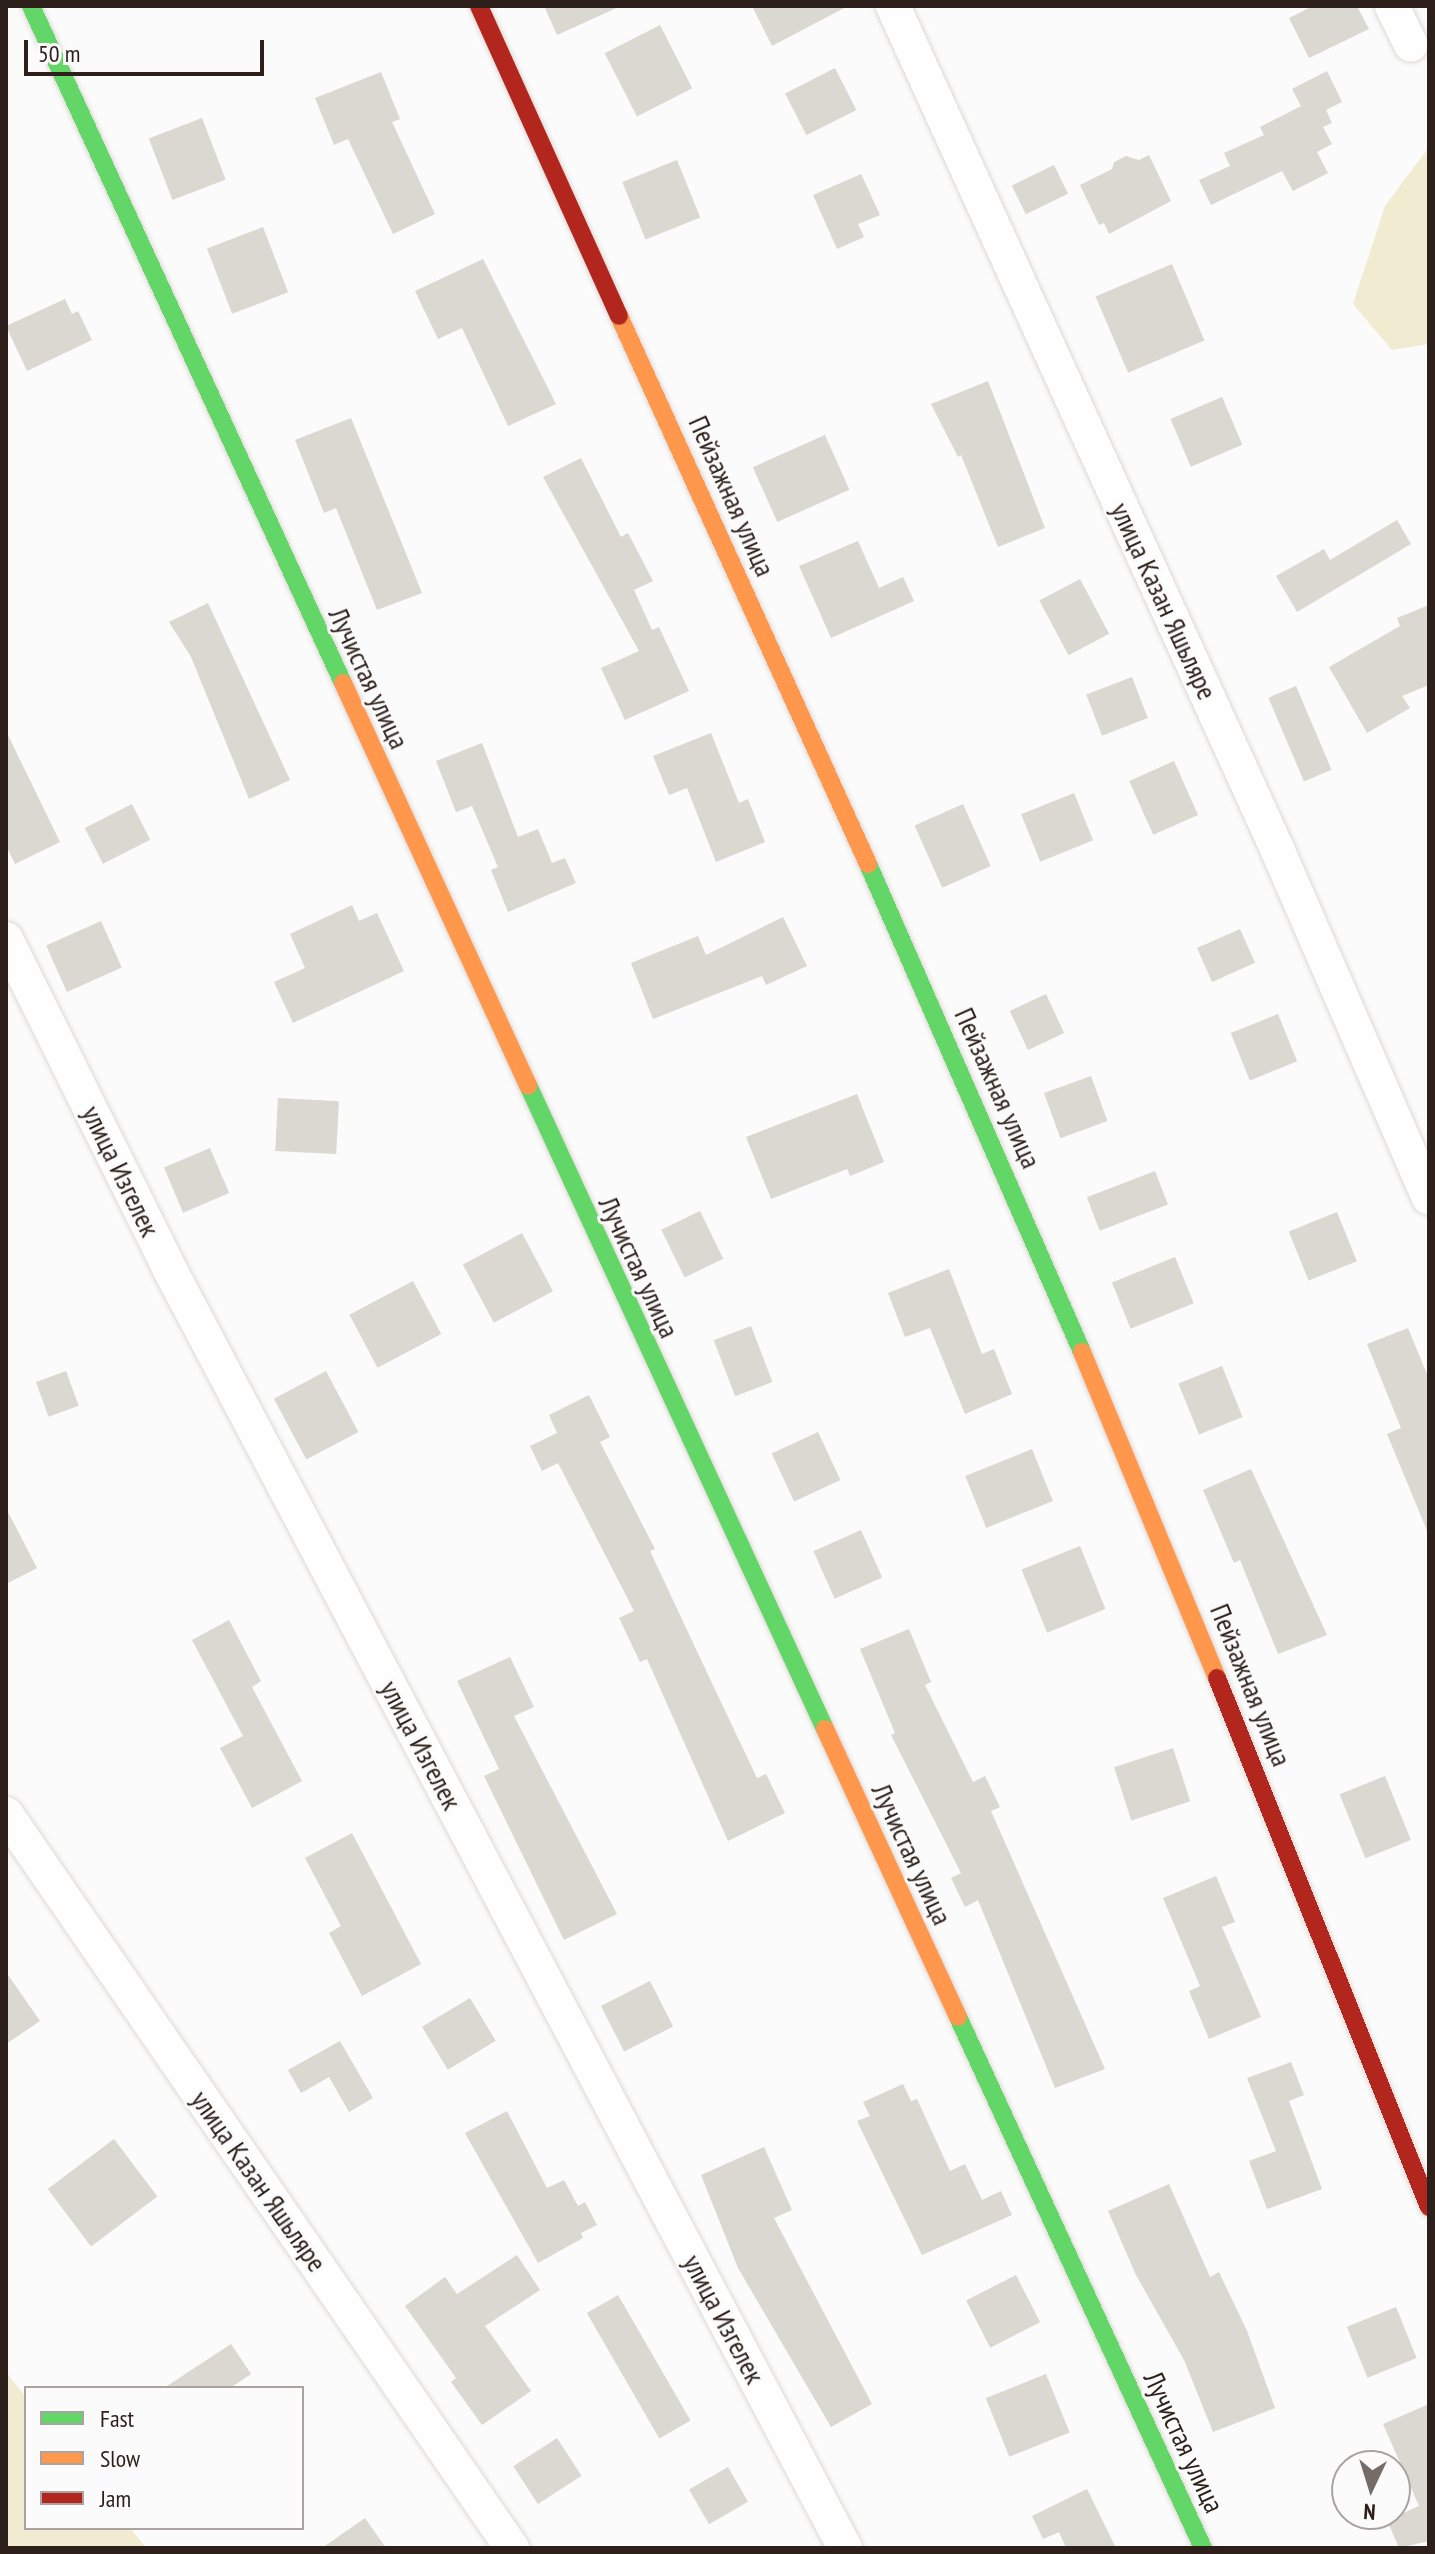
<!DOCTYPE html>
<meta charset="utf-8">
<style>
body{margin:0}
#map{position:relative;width:1435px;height:2554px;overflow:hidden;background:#fbfbfb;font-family:"PT Sans Narrow",sans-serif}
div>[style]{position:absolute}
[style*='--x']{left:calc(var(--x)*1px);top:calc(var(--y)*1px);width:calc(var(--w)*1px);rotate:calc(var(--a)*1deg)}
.green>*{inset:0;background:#f1ebd1}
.building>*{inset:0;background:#dbd7d1;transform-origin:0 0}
.roads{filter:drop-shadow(0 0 2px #dfd8d5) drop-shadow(0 0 2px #dfd8d5)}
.street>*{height:34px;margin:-17px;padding:0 17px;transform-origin:17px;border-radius:17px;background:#fefefe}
.fast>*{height:18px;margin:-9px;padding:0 9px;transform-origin:9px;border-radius:9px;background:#63d668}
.slow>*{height:18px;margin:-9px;padding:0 9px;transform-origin:9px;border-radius:9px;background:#ff974d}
.jam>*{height:18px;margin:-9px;padding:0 9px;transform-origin:9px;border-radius:9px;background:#b3261e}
span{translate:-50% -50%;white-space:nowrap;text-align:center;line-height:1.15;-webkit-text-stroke:6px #fbfbfb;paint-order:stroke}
.street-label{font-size:28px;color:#2d1f19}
.frame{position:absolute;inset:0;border:8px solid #2d1f19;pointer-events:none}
.legend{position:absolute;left:24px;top:2386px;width:280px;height:144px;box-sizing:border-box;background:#fbfbfb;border:2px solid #a9a3a1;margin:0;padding:10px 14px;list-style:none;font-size:24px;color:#2d1f19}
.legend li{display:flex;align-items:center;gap:16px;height:40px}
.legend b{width:40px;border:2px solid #a9a3a1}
.north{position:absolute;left:1331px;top:2450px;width:80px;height:80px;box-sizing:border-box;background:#fbfbfb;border:2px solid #a9a3a1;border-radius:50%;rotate:184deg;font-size:22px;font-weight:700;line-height:32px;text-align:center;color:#2d1f19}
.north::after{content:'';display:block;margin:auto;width:28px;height:36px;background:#756c68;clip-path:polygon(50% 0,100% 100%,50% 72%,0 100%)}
.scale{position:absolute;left:24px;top:40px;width:240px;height:36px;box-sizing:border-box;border:4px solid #2d1f19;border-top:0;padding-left:10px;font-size:24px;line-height:28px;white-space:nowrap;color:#2d1f19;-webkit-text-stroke:6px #fbfbfb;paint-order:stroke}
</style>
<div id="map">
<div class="green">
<div style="clip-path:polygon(1429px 147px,1429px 344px,1392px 350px,1353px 304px,1385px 206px)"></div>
<div style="clip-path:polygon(6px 2372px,26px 2397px,26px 2528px,130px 2528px,146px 2548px,6px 2548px)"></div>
</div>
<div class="building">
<div style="clip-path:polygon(544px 6px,621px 6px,557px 35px)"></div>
<div style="clip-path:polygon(752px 6px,848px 6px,772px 46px)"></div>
<div style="clip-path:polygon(1313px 6px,1357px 6px,1369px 29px,1309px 58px,1289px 18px)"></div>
<div style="left:660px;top:25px;width:71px;height:62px;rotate:63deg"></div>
<div style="left:835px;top:68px;width:47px;height:56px;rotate:63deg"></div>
<div style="clip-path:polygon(1327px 71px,1342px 102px,1326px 110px,1332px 123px,1323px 127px,1332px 144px,1317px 152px,1328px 173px,1293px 191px,1282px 171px,1211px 205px,1199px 180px,1230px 166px,1224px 153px,1264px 135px,1260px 127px,1301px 106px,1292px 89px)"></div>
<div style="clip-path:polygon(381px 72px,400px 119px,392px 122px,435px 214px,393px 234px,348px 139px,334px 145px,315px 98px)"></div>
<div style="left:202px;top:118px;width:66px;height:57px;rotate:69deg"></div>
<div style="clip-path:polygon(1149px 155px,1171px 201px,1109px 234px,1104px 223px,1099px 225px,1080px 185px,1112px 169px,1114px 162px,1126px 156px,1139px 160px)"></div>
<div style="left:677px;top:160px;width:62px;height:59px;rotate:68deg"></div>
<div style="left:1054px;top:165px;width:32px;height:47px;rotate:64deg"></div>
<div style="clip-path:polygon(861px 174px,880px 215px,858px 224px,864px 237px,837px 249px,813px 195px)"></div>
<div style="left:263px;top:227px;width:70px;height:60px;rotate:69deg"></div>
<div style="clip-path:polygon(483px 259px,556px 404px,508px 426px,462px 328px,438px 339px,415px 291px)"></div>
<div style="left:1172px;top:264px;width:83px;height:83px;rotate:67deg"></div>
<div style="clip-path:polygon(65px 299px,72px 314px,78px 311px,92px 340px,27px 371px,6px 326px)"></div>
<div style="clip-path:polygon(988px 381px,1045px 528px,998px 547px,961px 455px,958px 457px,931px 404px)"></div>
<div style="left:1222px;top:397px;width:52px;height:56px;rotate:67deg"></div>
<div style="clip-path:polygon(351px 418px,422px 593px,377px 610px,336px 508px,324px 513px,295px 440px)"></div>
<div style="left:825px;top:435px;width:60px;height:79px;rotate:66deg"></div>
<div style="clip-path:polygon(581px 458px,621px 537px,628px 533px,653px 581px,634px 590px,652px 630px,659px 627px,689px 691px,625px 720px,601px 668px,639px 651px,543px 477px)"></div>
<div style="clip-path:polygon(1397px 520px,1411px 544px,1297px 612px,1276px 576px,1324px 549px,1330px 560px)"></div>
<div style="clip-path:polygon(858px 541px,879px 588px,903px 577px,914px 601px,831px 638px,799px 566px)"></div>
<div style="left:1080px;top:579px;width:62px;height:46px;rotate:62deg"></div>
<div style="clip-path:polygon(208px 603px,290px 780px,249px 799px,191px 657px,169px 622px)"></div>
<div style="clip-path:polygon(1429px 605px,1429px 685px,1402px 696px,1410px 708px,1367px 733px,1329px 667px,1400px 626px,1397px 618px)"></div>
<div style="left:1132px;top:677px;width:44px;height:49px;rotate:69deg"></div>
<div style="left:1296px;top:686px;width:91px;height:30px;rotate:67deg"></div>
<div style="clip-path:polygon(6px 731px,60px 842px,15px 864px,6px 846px)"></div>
<div style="clip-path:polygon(711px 733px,739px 803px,748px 799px,765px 842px,716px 862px,687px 788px,669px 795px,653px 756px)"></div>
<div style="clip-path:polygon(482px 743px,518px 837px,538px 829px,552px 863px,565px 858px,576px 883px,508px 912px,491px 870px,498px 867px,472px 806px,456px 812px,436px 761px)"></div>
<div style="left:1174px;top:761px;width:59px;height:49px;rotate:66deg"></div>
<div style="left:1074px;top:793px;width:51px;height:57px;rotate:68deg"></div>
<div style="left:132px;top:804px;width:40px;height:53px;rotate:63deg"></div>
<div style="left:963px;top:804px;width:68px;height:53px;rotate:66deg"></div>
<div style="clip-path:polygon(352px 905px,359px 921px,377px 913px,404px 971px,293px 1023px,274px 982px,305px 968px,290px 934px)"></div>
<div style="clip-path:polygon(783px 917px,807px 966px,766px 985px,762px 976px,653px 1019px,631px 963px,698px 936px,706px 955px)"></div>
<div style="left:101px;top:921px;width:51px;height:60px;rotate:66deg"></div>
<div style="left:1240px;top:929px;width:37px;height:47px;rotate:66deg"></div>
<div style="left:1046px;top:994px;width:43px;height:40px;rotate:65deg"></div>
<div style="left:1278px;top:1014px;width:51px;height:51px;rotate:68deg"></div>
<div style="left:1091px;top:1076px;width:48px;height:50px;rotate:70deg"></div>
<div style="clip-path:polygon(857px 1094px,884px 1162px,850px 1176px,847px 1169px,771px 1199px,746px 1137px)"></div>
<div style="left:278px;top:1098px;width:61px;height:53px;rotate:3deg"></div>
<div style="left:210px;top:1148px;width:49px;height:50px;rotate:67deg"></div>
<div style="left:1155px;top:1171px;width:36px;height:73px;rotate:69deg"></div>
<div style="left:700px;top:1211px;width:53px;height:43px;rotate:64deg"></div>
<div style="left:1337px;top:1212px;width:53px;height:52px;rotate:68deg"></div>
<div style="left:522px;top:1233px;width:66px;height:67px;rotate:62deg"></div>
<div style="left:1175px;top:1257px;width:50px;height:68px;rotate:68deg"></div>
<div style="clip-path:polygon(949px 1269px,982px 1354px,994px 1349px,1012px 1394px,965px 1414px,930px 1328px,905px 1337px,888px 1293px)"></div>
<div style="left:413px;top:1281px;width:60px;height:72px;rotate:62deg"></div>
<div style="left:751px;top:1326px;width:60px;height:40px;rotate:69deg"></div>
<div style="clip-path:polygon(1408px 1328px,1429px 1379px,1428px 1533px,1387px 1434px,1401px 1428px,1367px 1344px)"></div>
<div style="left:1222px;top:1366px;width:55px;height:47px;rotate:68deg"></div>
<div style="left:66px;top:1371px;width:37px;height:32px;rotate:70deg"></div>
<div style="left:326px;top:1371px;width:69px;height:59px;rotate:62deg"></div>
<div style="clip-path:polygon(589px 1395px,610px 1437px,600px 1442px,655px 1549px,650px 1551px,710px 1679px,757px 1778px,766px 1774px,785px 1813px,728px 1841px,647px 1659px,640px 1662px,619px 1618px,634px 1611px,558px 1463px,542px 1471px,530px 1446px,557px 1433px,549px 1415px)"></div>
<div style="left:818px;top:1432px;width:53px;height:51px;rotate:65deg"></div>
<div style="left:1032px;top:1449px;width:56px;height:72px;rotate:68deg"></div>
<div style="clip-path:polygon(1251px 1469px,1327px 1635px,1278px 1654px,1240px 1560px,1234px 1563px,1203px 1490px)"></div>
<div style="clip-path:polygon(6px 1508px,37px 1568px,6px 1584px)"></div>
<div style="left:861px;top:1530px;width:52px;height:52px;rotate:66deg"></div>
<div style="left:1080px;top:1546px;width:68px;height:63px;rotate:68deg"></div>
<div style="clip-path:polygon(229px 1620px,261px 1681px,252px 1687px,302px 1781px,252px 1808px,220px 1748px,243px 1736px,192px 1640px)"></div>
<div style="clip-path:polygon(909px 1629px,931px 1682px,925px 1685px,973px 1782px,985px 1776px,1000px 1807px,991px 1811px,1105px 2069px,1055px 2088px,978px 1900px,965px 1907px,951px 1878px,961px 1873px,891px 1735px,895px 1733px,860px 1649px)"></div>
<div style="clip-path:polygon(510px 1657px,534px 1707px,514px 1716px,617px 1914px,564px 1940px,484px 1776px,499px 1769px,457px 1681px)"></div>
<div style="left:1173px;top:1748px;width:56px;height:62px;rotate:72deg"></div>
<div style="left:1385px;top:1776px;width:69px;height:49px;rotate:68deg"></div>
<div style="clip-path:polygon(352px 1833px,421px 1964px,362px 1996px,329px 1933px,341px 1926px,305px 1858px)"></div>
<div style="clip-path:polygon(1216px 1876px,1235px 1922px,1222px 1927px,1261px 2017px,1209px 2039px,1189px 1991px,1200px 1986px,1163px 1898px)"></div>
<div style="clip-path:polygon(6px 1972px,40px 2021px,6px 2044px)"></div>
<div style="left:650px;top:1981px;width:51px;height:55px;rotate:63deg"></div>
<div style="left:470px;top:1998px;width:50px;height:56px;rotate:59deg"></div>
<div style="clip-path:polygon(340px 2041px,373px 2098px,349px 2112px,329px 2077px,301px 2093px,288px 2070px)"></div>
<div style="clip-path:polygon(1291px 2062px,1304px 2095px,1289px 2101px,1322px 2189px,1267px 2209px,1249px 2161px,1276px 2151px,1247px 2078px)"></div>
<div style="clip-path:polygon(903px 2084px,911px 2101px,917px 2099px,950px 2171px,965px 2164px,982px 2200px,1001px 2191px,1012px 2215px,922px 2255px,857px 2121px,870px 2116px,863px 2102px)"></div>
<div style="clip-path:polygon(507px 2111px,547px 2188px,564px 2180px,578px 2206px,585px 2202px,597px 2225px,581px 2233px,583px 2238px,538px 2263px,465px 2133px)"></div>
<div style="left:114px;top:2139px;width:72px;height:83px;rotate:53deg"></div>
<div style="clip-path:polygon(764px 2147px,792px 2210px,774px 2218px,872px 2404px,831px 2427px,738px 2268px,701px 2175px)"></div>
<div style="clip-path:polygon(1169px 2184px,1210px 2277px,1219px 2272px,1247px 2331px,1275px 2408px,1213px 2432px,1184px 2360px,1136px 2275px,1108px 2211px)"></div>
<div style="clip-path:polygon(517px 2255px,540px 2290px,485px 2326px,531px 2391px,482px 2425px,451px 2382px,456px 2378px,405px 2306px,445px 2277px,457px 2294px)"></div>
<div style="left:1016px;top:2275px;width:53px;height:56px;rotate:63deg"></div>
<div style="left:618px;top:2295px;width:145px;height:36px;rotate:60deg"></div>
<div style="left:1396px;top:2307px;width:55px;height:53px;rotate:68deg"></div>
<div style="clip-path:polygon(231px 2344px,251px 2374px,230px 2388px,164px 2388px)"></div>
<div style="left:1046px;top:2374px;width:63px;height:65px;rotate:68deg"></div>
<div style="clip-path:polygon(1429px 2404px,1429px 2541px,1399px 2548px,1387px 2520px,1419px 2506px,1383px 2424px)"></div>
<div style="left:557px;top:2438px;width:45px;height:52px;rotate:57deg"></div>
<div style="left:728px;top:2467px;width:40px;height:45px;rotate:60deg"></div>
<div style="clip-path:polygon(1087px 2489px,1116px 2548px,1066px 2548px,1059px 2532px,1043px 2539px,1032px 2516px)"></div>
<div style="clip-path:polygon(365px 2518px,386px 2548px,322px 2548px)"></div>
</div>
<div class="roads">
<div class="street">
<div style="--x:893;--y:6;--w:929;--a:65.5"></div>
<div style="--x:1278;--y:851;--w:378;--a:66.5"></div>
<div style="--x:1392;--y:6;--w:43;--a:64"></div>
<div style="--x:6;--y:939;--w:367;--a:63.6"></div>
<div style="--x:169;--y:1268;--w:1448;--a:62.16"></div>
<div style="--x:6;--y:1814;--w:892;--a:55.42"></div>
</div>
<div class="fast">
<div style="--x:31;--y:6;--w:745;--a:65.26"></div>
<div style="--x:868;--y:864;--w:533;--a:66.32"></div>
<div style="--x:528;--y:1085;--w:709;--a:65.24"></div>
<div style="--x:958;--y:2017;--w:585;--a:65.23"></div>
</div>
<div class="slow">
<div style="--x:619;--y:316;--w:602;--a:65.56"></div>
<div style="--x:343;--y:683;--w:443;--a:65.3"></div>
<div style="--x:1082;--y:1352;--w:353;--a:67.5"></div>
<div style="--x:825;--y:1729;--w:317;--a:65.2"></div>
</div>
<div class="jam">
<div style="--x:479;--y:6;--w:340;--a:65.7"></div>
<div style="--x:1217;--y:1678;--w:570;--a:68.16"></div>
</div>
</div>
<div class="street-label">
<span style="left:732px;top:496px;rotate:66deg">Пейзажная улица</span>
<span style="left:1164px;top:601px;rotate:65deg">улица Казан Яшьляре</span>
<span style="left:369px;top:678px;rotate:65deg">Лучистая улица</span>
<span style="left:998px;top:1088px;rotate:66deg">Пейзажная улица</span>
<span style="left:121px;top:1171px;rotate:64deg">улица Изгелек</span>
<span style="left:639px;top:1267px;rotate:65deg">Лучистая улица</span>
<span style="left:1251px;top:1685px;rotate:68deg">Пейзажная улица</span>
<span style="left:421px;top:1745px;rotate:62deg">улица Изгелек</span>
<span style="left:912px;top:1854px;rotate:65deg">Лучистая улица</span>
<span style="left:259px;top:2181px;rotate:55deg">улица Казан Яшьляре</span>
<span style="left:724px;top:2319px;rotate:62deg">улица Изгелек</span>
<span style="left:1184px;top:2442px;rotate:65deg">Лучистая улица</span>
</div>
<div class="frame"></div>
<ul class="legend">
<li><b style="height:10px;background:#63d668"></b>Fast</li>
<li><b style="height:10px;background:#ff974d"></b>Slow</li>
<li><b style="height:10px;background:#b3261e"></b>Jam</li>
</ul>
<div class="north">N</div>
<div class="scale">50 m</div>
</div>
